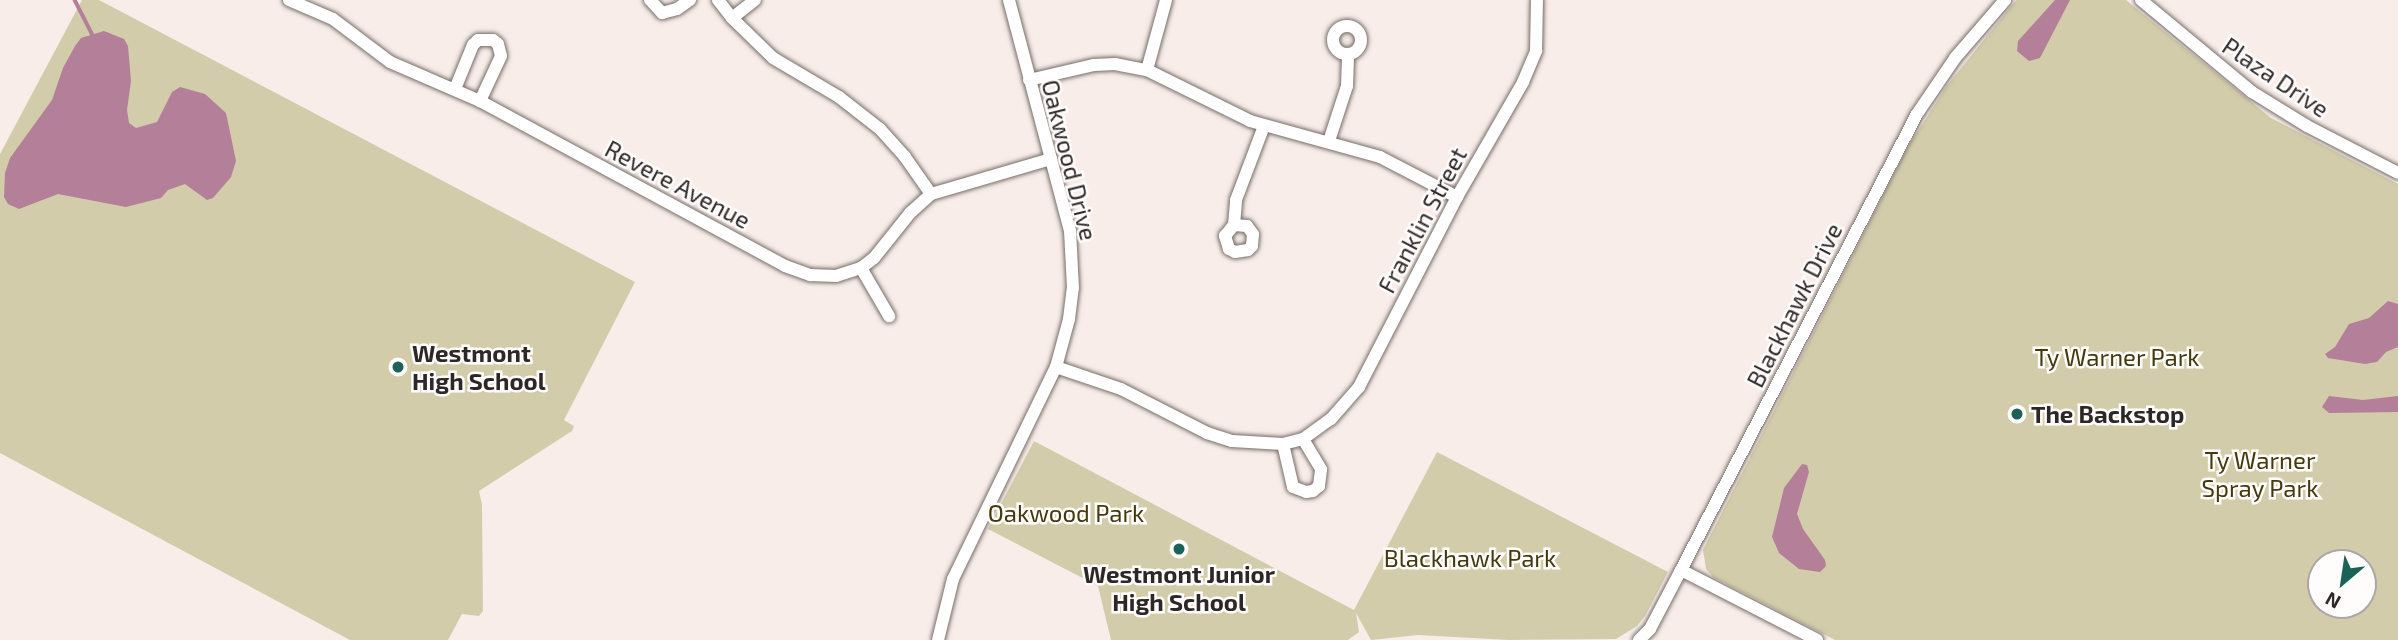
<!DOCTYPE html>
<style>
body{margin:0}
#map{position:relative;width:2398px;height:640px;overflow:hidden;background:#f8ede9;font-family:"Exo 2",sans-serif}
div>[style]{position:absolute}
[style*='--x']{left:calc(var(--x)*1px);top:calc(var(--y)*1px);width:calc(var(--w)*1px);rotate:calc(var(--a)*1deg)}
.green>*{inset:0;background:#d3ccaa}
.water>*{inset:0;background:#b37f99}
.stream>*{height:3.5px;margin:-1.75px;padding:0 1.75px;transform-origin:1.75px;border-radius:1.75px;background:#b37f99}
.roads{filter:drop-shadow(0 0 2px #766d69) drop-shadow(0 0 2px #766d69)}
.minor>*{height:12px;margin:-6px;padding:0 6px;transform-origin:6px;border-radius:6px;background:#fff}
.minor>.ring{margin:-6px;padding:0;box-sizing:content-box;background:none;border:12px solid #fff;border-radius:50%}
.dots>*{width:19px;height:19px;translate:-50% -50%;box-sizing:border-box;border:4px solid #fffcfc;border-radius:50%}
span{translate:-50% -50%;white-space:nowrap;text-align:center;line-height:1.15;-webkit-text-stroke:5px #fffcfc;paint-order:stroke}
.street-label{font-size:24px;color:#2c2827}
.poi-label{font-size:24px;color:#2c2827;font-weight:700}
.left{translate:0 -50%;text-align:left}
.park-label{font-size:24px;color:#42390c}
.north{position:absolute;left:2307px;top:549px;width:70px;height:70px;box-sizing:border-box;background:#fffcfc;border:2px solid #aba7a7;border-radius:50%;rotate:209deg;font-size:19px;font-weight:700;line-height:28px;text-align:center;color:#2c2827}
.north::after{content:'';display:block;margin:auto;width:24px;height:32px;background:#1c6357;clip-path:polygon(50% 0,100% 100%,50% 72%,0 100%)}
</style>
<div id="map">
<div class="green">
<div style="clip-path:polygon(82px 0,99px 0,635px 282px,564px 420px,574px 426px,572px 431px,479px 491px,482px 505px,483px 611px,479px 616px,462px 614px,448px 640px,350px 640px,0 453px,0 154px)"></div>
<div style="clip-path:polygon(evenodd,2016px 0,2126px 0,2271px 118px,2398px 184px,2398px 640px,1835px 640px,1713px 577px,1706px 569px,1703px 550px,1908px 147px,1946px 87px,2016px 0,2321px 563px,2363px 563px,2363px 605px,2321px 605px,2321px 563px)"></div>
<div style="clip-path:polygon(1034px 441px,1354px 610px,1437px 452px,1668px 572px,1645px 616px,1637px 626px,1616px 639px,1509px 640px,1418px 635px,1371px 640px,1356px 613px,1359px 632px,1348px 640px,1111px 640px,1098px 586px,988px 529px)"></div>
</div>
<div class="water">
<div style="clip-path:polygon(2055px 0,2070px 0,2040px 58px,2029px 61px,2017px 51px,2018px 41px)"></div>
<div style="clip-path:polygon(104px 31px,124px 39px,128px 46px,131px 81px,127px 110px,129px 123px,136px 128px,157px 122px,172px 92px,180px 87px,205px 94px,226px 113px,236px 161px,231px 177px,213px 198px,207px 200px,185px 184px,168px 190px,161px 198px,126px 207px,58px 194px,19px 209px,8px 204px,4px 197px,5px 173px,10px 158px,52px 100px,63px 68px,75px 46px,81px 38px)"></div>
<div style="clip-path:polygon(2388px 301px,2398px 304px,2398px 347px,2386px 352px,2377px 362px,2365px 364px,2328px 358px,2325px 354px,2335px 347px,2349px 324px,2369px 318px)"></div>
<div style="clip-path:polygon(2329px 396px,2363px 400px,2398px 396px,2398px 412px,2329px 413px,2322px 407px)"></div>
<div style="clip-path:polygon(1802px 464px,1807px 465px,1809px 472px,1797px 514px,1803px 529px,1825px 560px,1826px 566px,1820px 572px,1799px 569px,1779px 553px,1772px 537px,1784px 488px)"></div>
</div>
<div class="stream">
<div style="--x:75;--y:0;--w:39;--a:63"></div>
</div>
<div class="roads">
<div class="minor">
<div style="--x:289;--y:0;--w:48;--a:23.4"></div>
<div style="--x:333;--y:19;--w:71;--a:37"></div>
<div style="--x:390;--y:62;--w:98;--a:23.4"></div>
<div style="--x:480;--y:101;--w:347;--a:28.4"></div>
<div style="--x:785;--y:266;--w:27;--a:20"></div>
<div style="--x:810;--y:275;--w:26;--a:2"></div>
<div style="--x:836;--y:276;--w:26;--a:-18"></div>
<div style="--x:861;--y:268;--w:16;--a:-38"></div>
<div style="--x:874;--y:258;--w:58;--a:-51.3"></div>
<div style="--x:910;--y:213;--w:28;--a:-42"></div>
<div style="--x:931;--y:194;--w:125;--a:-16.3"></div>
<div style="--x:650;--y:0;--w:18;--a:47"></div>
<div style="--x:662;--y:13;--w:16;--a:-15"></div>
<div style="--x:677;--y:9;--w:16;--a:-35"></div>
<div style="--x:718;--y:0;--w:23;--a:52"></div>
<div style="--x:732;--y:18;--w:57;--a:44.3"></div>
<div style="--x:773;--y:58;--w:77;--a:30.6"></div>
<div style="--x:839;--y:97;--w:52;--a:38"></div>
<div style="--x:880;--y:129;--w:38;--a:48"></div>
<div style="--x:905;--y:157;--w:45;--a:54.9"></div>
<div style="--x:2141;--y:0;--w:144;--a:39.7"></div>
<div style="--x:2252;--y:92;--w:65;--a:31.7"></div>
<div style="--x:2307;--y:126;--w:102;--a:27.3"></div>
<div style="--x:732;--y:18;--w:29;--a:-38"></div>
<div class="ring" style="left:1333px;top:26px;width:16px;height:16px"></div>
<div style="--x:1147;--y:70;--w:73;--a:-74.8"></div>
<div style="--x:1029;--y:80;--w:67;--a:-13"></div>
<div style="--x:1094;--y:65;--w:21;--a:-3"></div>
<div style="--x:1115;--y:64;--w:33;--a:11"></div>
<div style="--x:1147;--y:70;--w:115;--a:26.3"></div>
<div style="--x:1250;--y:121;--w:135;--a:15.5"></div>
<div style="--x:1380;--y:157;--w:87;--a:27.5"></div>
<div style="--x:455;--y:89;--w:48;--a:-67.8"></div>
<div style="--x:473;--y:45;--w:7;--a:-45"></div>
<div style="--x:478;--y:40;--w:15;--a:0"></div>
<div style="--x:493;--y:40;--w:6;--a:39"></div>
<div style="--x:498;--y:44;--w:12;--a:76"></div>
<div style="--x:501;--y:56;--w:50;--a:115"></div>
<div style="--x:1329;--y:141;--w:58;--a:-71.9"></div>
<div style="--x:1347;--y:86;--w:31;--a:-88"></div>
<div style="--x:1234;--y:225;--w:13;--a:4"></div>
<div style="--x:1247;--y:226;--w:10;--a:53"></div>
<div style="--x:1253;--y:234;--w:12;--a:95"></div>
<div style="--x:1252;--y:246;--w:6;--a:135"></div>
<div style="--x:1248;--y:250;--w:13;--a:171"></div>
<div style="--x:1235;--y:252;--w:7;--a:-153"></div>
<div style="--x:1229;--y:249;--w:14;--a:-107"></div>
<div style="--x:1225;--y:236;--w:14;--a:-51"></div>
<div style="--x:1234;--y:225;--w:25;--a:-85"></div>
<div style="--x:1236;--y:200;--w:79;--a:-69.3"></div>
<div style="--x:861;--y:268;--w:56;--a:59.7"></div>
<div style="--x:1056;--y:367;--w:69;--a:18.7"></div>
<div style="--x:1121;--y:389;--w:97;--a:27.1"></div>
<div style="--x:1207;--y:433;--w:26;--a:18"></div>
<div style="--x:1232;--y:441;--w:51;--a:3.4"></div>
<div style="--x:1283;--y:444;--w:21;--a:-14"></div>
<div style="--x:1303;--y:439;--w:34;--a:-36"></div>
<div style="--x:1331;--y:419;--w:43;--a:-48.8"></div>
<div style="--x:1359;--y:387;--w:214;--a:-62.7"></div>
<div style="--x:1457;--y:197;--w:133;--a:-60.1"></div>
<div style="--x:1523;--y:82;--w:34;--a:-67"></div>
<div style="--x:1536;--y:51;--w:51;--a:-88.9"></div>
<div style="--x:1283;--y:444;--w:44;--a:76.9"></div>
<div style="--x:1293;--y:487;--w:14;--a:21"></div>
<div style="--x:1306;--y:492;--w:7;--a:-8"></div>
<div style="--x:1313;--y:491;--w:8;--a:-40"></div>
<div style="--x:1319;--y:486;--w:17;--a:-83"></div>
<div style="--x:1321;--y:469;--w:35;--a:-121"></div>
<div style="--x:1681;--y:570;--w:153;--a:27.2"></div>
<div style="--x:938;--y:640;--w:63;--a:-76.2"></div>
<div style="--x:953;--y:579;--w:236;--a:-64.1"></div>
<div style="--x:1056;--y:367;--w:50;--a:-74.8"></div>
<div style="--x:1069;--y:319;--w:31;--a:-83"></div>
<div style="--x:1073;--y:288;--w:57;--a:-93"></div>
<div style="--x:1070;--y:231;--w:239;--a:-104.8"></div>
<div style="--x:1639;--y:640;--w:16;--a:-45"></div>
<div style="--x:1650;--y:629;--w:67;--a:-62.3"></div>
<div style="--x:1681;--y:570;--w:513;--a:-62.64"></div>
<div style="--x:1917;--y:114;--w:68;--a:-55.8"></div>
<div style="--x:1955;--y:58;--w:77;--a:-49.2"></div>
</div>
</div>
<div class="dots">
<div style="left:398px;top:367px;background:#1c6357"></div>
<div style="left:2017px;top:414px;background:#1c6357"></div>
<div style="left:1179px;top:549px;background:#1c6357"></div>
</div>
<div class="street-label">
<span style="left:2276px;top:77px;rotate:34deg">Plaza Drive</span>
<span style="left:1070px;top:160px;rotate:76deg">Oakwood Drive</span>
<span style="left:678px;top:184px;rotate:28deg">Revere Avenue</span>
<span style="left:1422px;top:220px;rotate:-62deg">Franklin Street</span>
<span style="left:1794px;top:305px;rotate:-63deg">Blackhawk Drive</span>
</div>
<div class="poi-label">
<span class="left" style="left:412px;top:367px">Westmont<br>High School</span>
<span class="left" style="left:2031px;top:414px">The Backstop</span>
<span style="left:1179px;top:588px">Westmont Junior<br>High School</span>
</div>
<div class="park-label">
<span style="left:2117px;top:357px">Ty Warner Park</span>
<span style="left:2260px;top:474px">Ty Warner<br>Spray Park</span>
<span style="left:1066px;top:513px">Oakwood Park</span>
<span style="left:1470px;top:558px">Blackhawk Park</span>
</div>
<div class="north">N</div>
</div>
